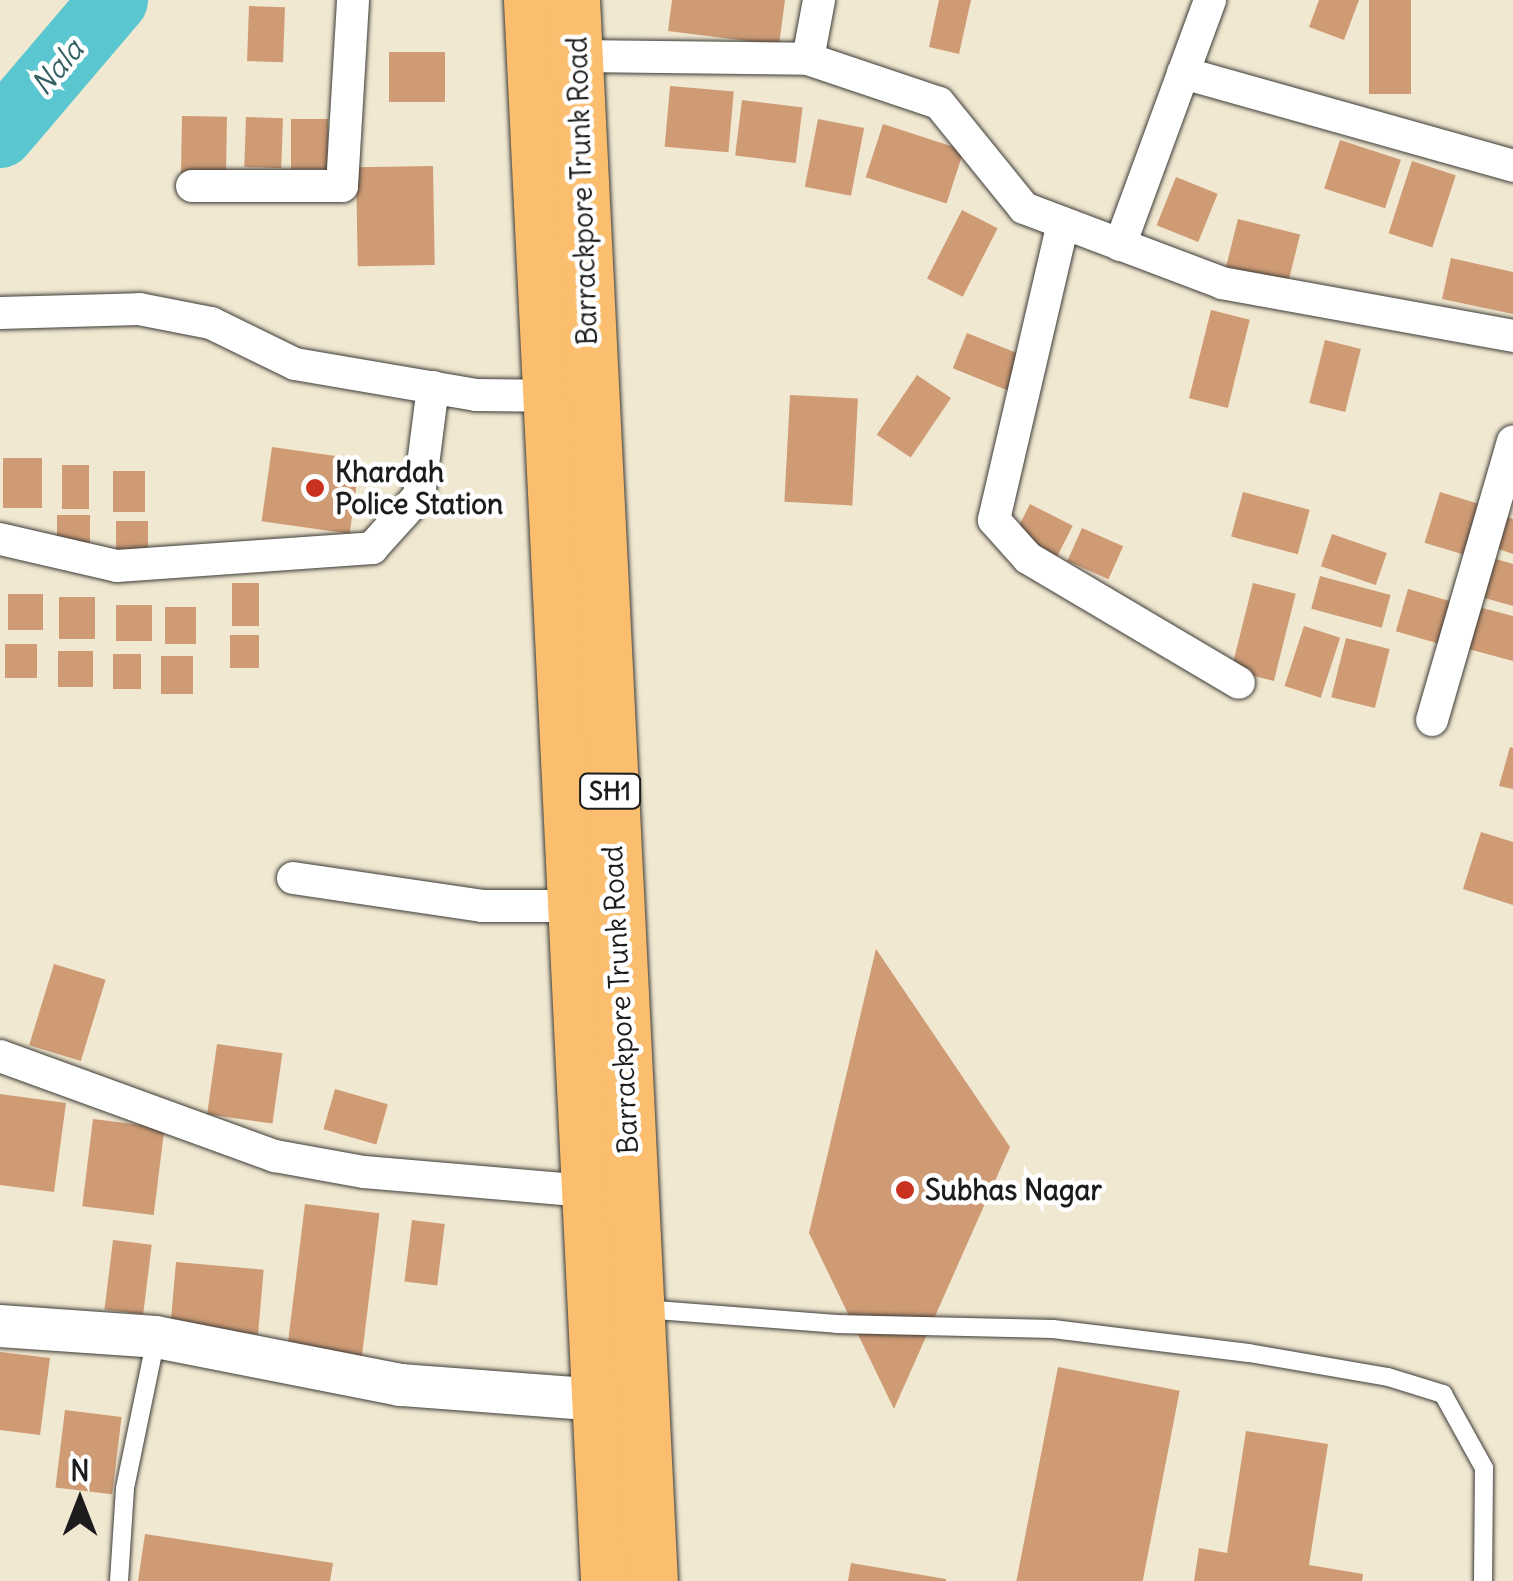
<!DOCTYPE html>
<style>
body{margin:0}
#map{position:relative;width:1513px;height:1581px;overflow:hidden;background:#f1e8d1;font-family:Delius,sans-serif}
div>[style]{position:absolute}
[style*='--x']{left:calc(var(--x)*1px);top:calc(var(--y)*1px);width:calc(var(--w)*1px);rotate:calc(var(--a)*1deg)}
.river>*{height:68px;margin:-34px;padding:0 34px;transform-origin:34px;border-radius:34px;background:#5ac7d0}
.building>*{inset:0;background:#ce9b75;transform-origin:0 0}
.roads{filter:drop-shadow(0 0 2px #3c3b37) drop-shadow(0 0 2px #3c3b37)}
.service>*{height:18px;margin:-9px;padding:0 9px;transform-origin:9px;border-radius:9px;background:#fff}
.minor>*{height:32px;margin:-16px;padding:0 16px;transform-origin:16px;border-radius:16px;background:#fff}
.tertiary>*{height:42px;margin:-21px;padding:0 21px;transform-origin:21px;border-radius:21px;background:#fff}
.primary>*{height:52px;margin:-26px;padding:0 26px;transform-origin:26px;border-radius:26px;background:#fbbe6e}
.dots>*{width:28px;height:28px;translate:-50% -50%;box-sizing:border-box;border:5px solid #fff;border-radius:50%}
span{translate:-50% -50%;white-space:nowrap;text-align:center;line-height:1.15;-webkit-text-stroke:9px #fff;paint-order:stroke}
.shield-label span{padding:2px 8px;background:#fff;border:2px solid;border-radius:8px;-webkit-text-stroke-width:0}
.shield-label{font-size:25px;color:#1c1c1c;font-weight:700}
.street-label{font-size:28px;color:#1c1c1c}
.poi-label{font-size:28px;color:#1c1c1c;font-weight:700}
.left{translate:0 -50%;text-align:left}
.water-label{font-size:30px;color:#356064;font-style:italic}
.north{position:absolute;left:30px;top:1451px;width:100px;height:100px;-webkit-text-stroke:8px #fff;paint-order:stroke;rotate:0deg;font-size:28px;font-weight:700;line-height:40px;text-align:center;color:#1c1c1c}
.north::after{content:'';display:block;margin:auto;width:35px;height:45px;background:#1c1c1c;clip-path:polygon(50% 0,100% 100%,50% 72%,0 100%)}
</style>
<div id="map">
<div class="river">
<div style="--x:0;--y:134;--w:176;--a:-49.6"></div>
</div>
<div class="building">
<div style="clip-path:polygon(672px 0,785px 0,779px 45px,668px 31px)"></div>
<div style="clip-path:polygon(939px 0,971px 0,959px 54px,929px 47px)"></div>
<div style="clip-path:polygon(1319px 0,1359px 0,1344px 40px,1309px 27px)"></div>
<div style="left:1369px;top:0;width:42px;height:94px"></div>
<div style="left:249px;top:6px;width:36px;height:55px;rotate:2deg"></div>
<div style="left:389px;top:52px;width:56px;height:50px"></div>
<div style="left:670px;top:86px;width:64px;height:61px;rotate:5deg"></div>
<div style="left:742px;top:100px;width:61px;height:56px;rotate:7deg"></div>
<div style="left:182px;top:116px;width:45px;height:58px;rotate:1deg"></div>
<div style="left:246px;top:117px;width:37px;height:50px;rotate:2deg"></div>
<div style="left:291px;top:119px;width:37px;height:50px"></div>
<div style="left:818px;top:119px;width:47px;height:69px;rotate:11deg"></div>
<div style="left:883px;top:124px;width:85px;height:56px;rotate:18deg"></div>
<div style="left:1340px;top:140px;width:64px;height:51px;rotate:18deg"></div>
<div style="left:1412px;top:161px;width:46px;height:76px;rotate:18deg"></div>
<div style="left:433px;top:166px;width:99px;height:77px;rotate:89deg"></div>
<div style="left:1176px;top:177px;width:45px;height:52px;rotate:22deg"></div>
<div style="left:962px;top:210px;width:40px;height:77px;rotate:27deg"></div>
<div style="left:1238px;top:219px;width:64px;height:49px;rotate:14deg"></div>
<div style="clip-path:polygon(1451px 258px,1513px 272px,1513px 314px,1442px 299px)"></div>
<div style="left:1211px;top:310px;width:40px;height:91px;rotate:14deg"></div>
<div style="left:967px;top:333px;width:66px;height:38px;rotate:22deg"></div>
<div style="left:1325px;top:340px;width:37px;height:65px;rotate:14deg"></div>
<div style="left:917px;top:375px;width:41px;height:72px;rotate:34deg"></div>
<div style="left:790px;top:395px;width:68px;height:107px;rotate:3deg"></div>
<div style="left:272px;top:447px;width:89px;height:75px;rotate:8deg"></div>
<div style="left:3px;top:458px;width:39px;height:50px"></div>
<div style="left:62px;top:465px;width:27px;height:44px"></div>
<div style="left:113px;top:471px;width:32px;height:41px"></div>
<div style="left:1243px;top:492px;width:69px;height:46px;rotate:15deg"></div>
<div style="left:1440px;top:492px;width:51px;height:53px;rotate:17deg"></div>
<div style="left:1030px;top:504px;width:48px;height:38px;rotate:27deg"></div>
<div style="left:57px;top:515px;width:33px;height:36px"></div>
<div style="clip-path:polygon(1504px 516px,1513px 519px,1513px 554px,1493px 547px)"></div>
<div style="left:116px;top:521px;width:32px;height:39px"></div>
<div style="left:1082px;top:528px;width:45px;height:36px;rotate:24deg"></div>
<div style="left:1332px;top:534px;width:58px;height:34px;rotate:19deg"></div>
<div style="clip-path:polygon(1493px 558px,1513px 564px,1513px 606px,1481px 597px)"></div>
<div style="left:1320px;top:576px;width:73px;height:34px;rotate:15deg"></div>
<div style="left:232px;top:583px;width:27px;height:43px"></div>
<div style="left:1253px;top:583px;width:44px;height:90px;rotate:14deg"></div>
<div style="left:1408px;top:589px;width:54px;height:44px;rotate:16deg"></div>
<div style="left:8px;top:594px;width:35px;height:36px"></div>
<div style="left:59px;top:597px;width:36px;height:42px"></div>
<div style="left:116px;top:605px;width:36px;height:36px"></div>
<div style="clip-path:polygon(1471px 605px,1513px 616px,1513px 661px,1461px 647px)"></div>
<div style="left:165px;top:607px;width:31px;height:37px"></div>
<div style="left:1304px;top:626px;width:38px;height:63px;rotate:18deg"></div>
<div style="left:230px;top:635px;width:29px;height:33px"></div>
<div style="left:1346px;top:638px;width:45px;height:61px;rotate:14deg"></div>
<div style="left:5px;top:644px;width:32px;height:34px"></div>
<div style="left:58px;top:651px;width:35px;height:36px"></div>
<div style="left:113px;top:654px;width:28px;height:35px"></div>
<div style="left:161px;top:656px;width:32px;height:38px"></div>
<div style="clip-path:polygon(1510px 747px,1513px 748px,1513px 789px,1499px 786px)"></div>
<div style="clip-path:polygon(1481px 832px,1513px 842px,1513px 905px,1463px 889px)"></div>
<div style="clip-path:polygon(876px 949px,1010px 1147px,894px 1409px,809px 1233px)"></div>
<div style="left:54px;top:964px;width:54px;height:85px;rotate:17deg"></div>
<div style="left:217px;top:1044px;width:66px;height:71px;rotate:8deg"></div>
<div style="left:335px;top:1089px;width:55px;height:42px;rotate:16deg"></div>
<div style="clip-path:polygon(0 1094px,66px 1103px,54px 1192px,0 1185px)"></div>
<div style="left:93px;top:1119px;width:72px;height:88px;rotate:7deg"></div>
<div style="left:305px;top:1204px;width:75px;height:151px;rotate:7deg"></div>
<div style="left:412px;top:1220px;width:33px;height:62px;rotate:7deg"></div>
<div style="left:113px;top:1240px;width:39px;height:70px;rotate:7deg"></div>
<div style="left:176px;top:1262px;width:88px;height:65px;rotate:5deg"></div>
<div style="clip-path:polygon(0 1352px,50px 1358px,40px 1435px,0 1430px)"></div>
<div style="left:1058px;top:1367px;width:124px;height:218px;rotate:11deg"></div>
<div style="left:65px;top:1410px;width:57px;height:78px;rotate:7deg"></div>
<div style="clip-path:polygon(1246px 1431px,1328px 1444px,1309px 1565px,1363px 1574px,1362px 1581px,1194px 1581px,1199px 1548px,1227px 1553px)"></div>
<div style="clip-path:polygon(145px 1534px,333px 1563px,330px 1581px,138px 1581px)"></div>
<div style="clip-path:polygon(851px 1563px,946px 1579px,946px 1581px,848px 1581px)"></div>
</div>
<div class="roads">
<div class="service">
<div style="--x:643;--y:1309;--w:194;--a:4.4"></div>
<div style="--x:836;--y:1324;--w:217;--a:1.3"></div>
<div style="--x:1053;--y:1329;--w:197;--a:7"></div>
<div style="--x:1249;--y:1353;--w:141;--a:9.8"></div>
<div style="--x:1388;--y:1377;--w:58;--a:17.2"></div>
<div style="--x:1443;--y:1394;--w:85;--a:61"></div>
<div style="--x:1484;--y:1468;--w:113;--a:90.5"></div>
<div style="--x:119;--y:1581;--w:93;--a:-86.3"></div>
<div style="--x:125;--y:1488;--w:153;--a:-78.3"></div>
</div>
<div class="minor">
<div style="--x:577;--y:56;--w:231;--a:0.7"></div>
<div style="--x:808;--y:59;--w:138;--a:18.6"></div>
<div style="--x:939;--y:103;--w:135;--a:51"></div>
<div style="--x:1024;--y:208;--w:212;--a:20.7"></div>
<div style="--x:1222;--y:283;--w:296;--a:10.3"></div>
<div style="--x:808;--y:59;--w:60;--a:-79.4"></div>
<div style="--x:1183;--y:73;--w:343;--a:15.7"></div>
<div style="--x:192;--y:186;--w:150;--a:0"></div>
<div style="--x:342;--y:186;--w:186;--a:-86.6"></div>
<div style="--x:1063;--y:223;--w:305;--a:103.1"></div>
<div style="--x:994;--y:520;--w:51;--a:48.2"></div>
<div style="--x:1028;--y:558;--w:245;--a:30.6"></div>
<div style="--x:1120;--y:245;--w:261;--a:-69.8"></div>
<div style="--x:0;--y:313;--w:139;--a:-1.6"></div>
<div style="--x:139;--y:309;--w:73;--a:11"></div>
<div style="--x:211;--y:323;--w:93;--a:26"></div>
<div style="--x:295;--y:364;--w:184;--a:9.7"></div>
<div style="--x:476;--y:395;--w:91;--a:0.6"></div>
<div style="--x:0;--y:539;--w:120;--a:13"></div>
<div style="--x:117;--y:566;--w:256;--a:-4"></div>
<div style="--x:372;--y:548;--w:70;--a:-47.9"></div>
<div style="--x:419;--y:496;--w:110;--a:-82.7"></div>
<div style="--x:1432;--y:720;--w:290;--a:-73.8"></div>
<div style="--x:293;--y:878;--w:191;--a:8.4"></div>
<div style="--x:482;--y:906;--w:91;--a:0"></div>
<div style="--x:0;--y:1056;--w:293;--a:20"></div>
<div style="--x:275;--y:1156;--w:90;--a:10.2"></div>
<div style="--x:364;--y:1172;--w:223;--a:4.9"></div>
</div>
<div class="tertiary">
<div style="--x:0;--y:1326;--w:156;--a:4"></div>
<div style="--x:156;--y:1337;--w:250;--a:11.1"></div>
<div style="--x:401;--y:1385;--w:199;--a:4.3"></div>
</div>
<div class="primary">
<div style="--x:530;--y:0;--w:1583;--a:87.21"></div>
<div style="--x:574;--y:0;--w:1583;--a:87.18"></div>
</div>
</div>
<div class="dots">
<div style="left:315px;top:488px;background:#c8321e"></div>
<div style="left:905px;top:1190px;background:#c8321e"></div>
</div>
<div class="shield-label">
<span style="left:610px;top:791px">SH1</span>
</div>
<div class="street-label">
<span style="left:582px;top:191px;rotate:-92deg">Barrackpore Trunk Road</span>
<span style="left:620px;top:1000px;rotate:-93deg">Barrackpore Trunk Road</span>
</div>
<div class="poi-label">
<span class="left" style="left:335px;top:488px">Khardah<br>Police Station</span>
<span class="left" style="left:925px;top:1190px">Subhas Nagar</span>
</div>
<div class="water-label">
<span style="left:57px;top:67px;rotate:-50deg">Nala</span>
</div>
<div class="north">N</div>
</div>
